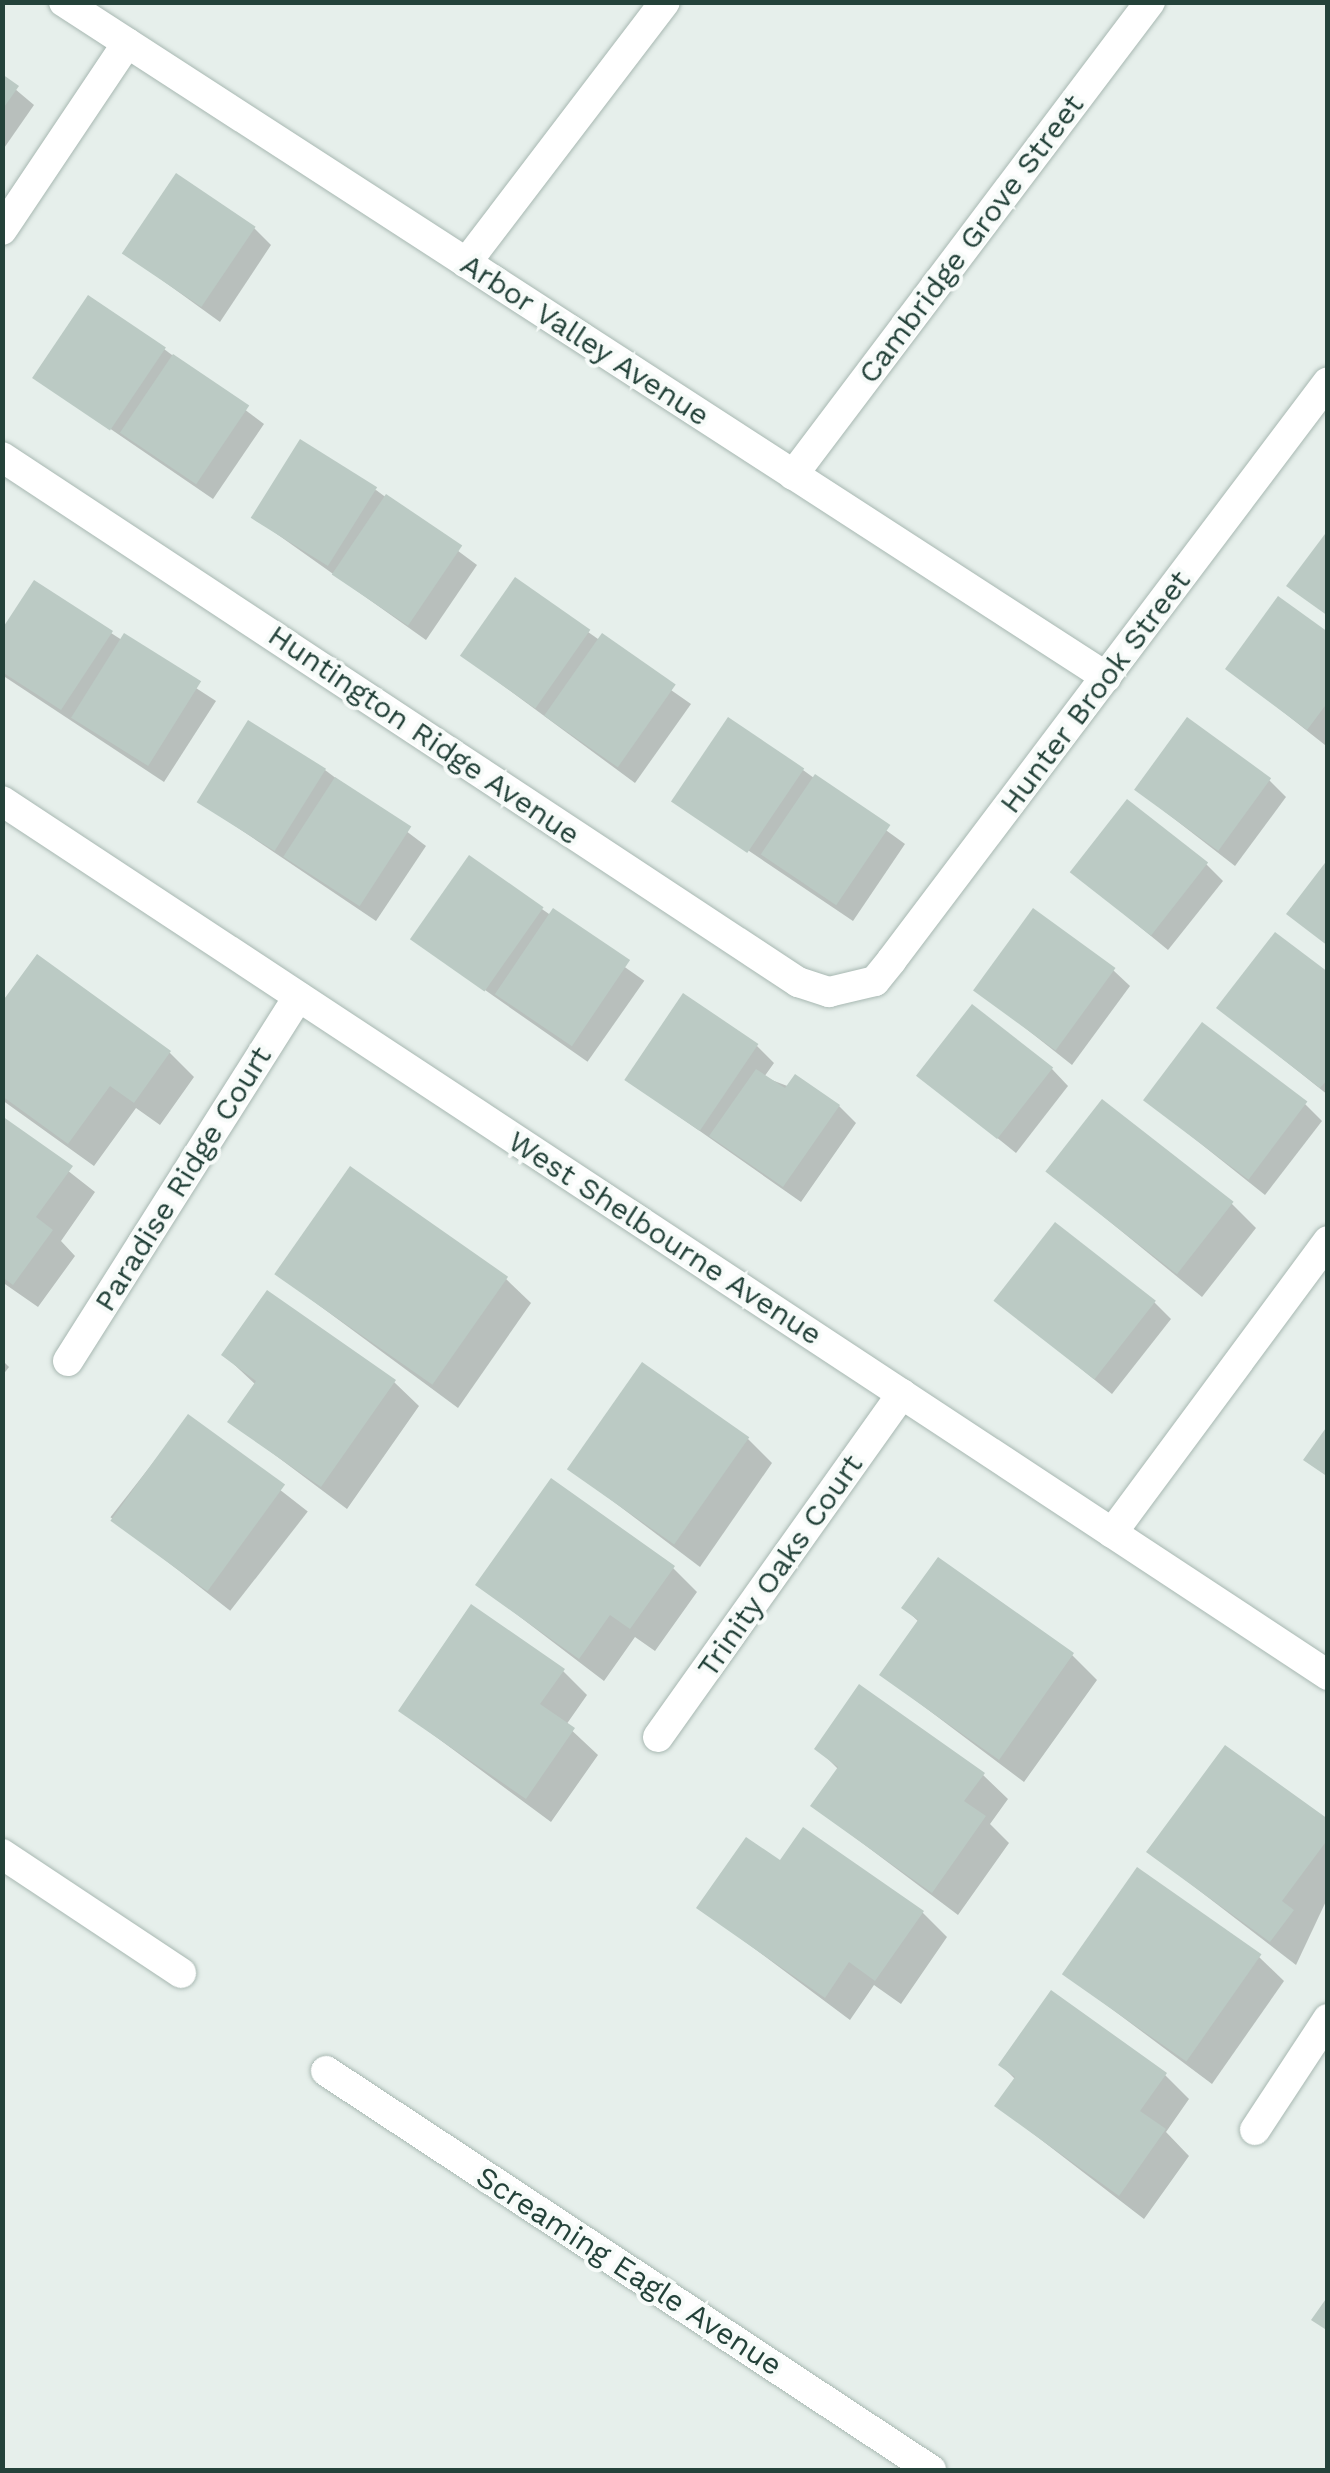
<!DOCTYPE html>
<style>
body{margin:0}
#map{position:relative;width:1330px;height:2473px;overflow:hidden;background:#e6efeb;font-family:"Work Sans",sans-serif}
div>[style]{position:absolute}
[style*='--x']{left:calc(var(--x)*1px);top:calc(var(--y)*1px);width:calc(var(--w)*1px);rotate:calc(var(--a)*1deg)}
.shadow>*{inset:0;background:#0003;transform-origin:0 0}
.building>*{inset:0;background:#bbcac4;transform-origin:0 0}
.roads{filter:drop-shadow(0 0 2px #a8b8b2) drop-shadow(0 0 2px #a8b8b2)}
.minor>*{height:30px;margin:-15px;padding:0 15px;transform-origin:15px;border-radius:15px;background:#fff}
span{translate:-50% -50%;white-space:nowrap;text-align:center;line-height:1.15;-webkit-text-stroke:8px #f7fbf9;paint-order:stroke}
.street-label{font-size:30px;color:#24423a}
.frame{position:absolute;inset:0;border:5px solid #24423a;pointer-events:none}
</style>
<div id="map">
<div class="shadow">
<div style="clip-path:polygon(2px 78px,34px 105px,2px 151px)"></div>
<div style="clip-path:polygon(254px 228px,271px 245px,220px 322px,126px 254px)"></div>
<div style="clip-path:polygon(164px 349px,264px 424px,213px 499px,36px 378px)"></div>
<div style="clip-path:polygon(376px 490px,477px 565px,426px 640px,253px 517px)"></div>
<div style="clip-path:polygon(588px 632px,691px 704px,635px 783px,463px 656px)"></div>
<div style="clip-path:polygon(111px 633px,216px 701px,164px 782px,2px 675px,2px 634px)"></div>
<div style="clip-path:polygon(1328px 635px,1328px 742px,1325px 745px,1229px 669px)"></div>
<div style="clip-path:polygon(325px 770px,426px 846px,376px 921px,201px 803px)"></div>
<div style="clip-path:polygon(803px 770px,905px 844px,853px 921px,675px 801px)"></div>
<div style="clip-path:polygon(1269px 780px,1286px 797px,1235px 866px,1137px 790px)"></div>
<div style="left:469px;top:858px;width:214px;height:99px;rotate:35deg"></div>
<div style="clip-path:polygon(1206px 864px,1223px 881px,1168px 950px,1073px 872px)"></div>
<div style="clip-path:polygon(1113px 970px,1130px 986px,1072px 1065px,976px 989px)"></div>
<div style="clip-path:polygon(1328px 975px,1328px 1095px,1219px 1008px)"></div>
<div style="clip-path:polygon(2px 1006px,170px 1053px,194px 1077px,160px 1125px,136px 1108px,94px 1166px,2px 1100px)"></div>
<div style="clip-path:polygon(757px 1046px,774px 1063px,764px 1077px,839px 1106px,856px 1123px,801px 1202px,627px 1080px)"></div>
<div style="clip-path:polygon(1052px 1069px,1068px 1086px,1016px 1153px,919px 1075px)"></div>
<div style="clip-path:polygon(1146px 1100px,1305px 1104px,1322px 1121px,1265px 1195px)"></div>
<div style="clip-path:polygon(2px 1119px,95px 1192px,61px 1241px,75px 1256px,38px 1307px,2px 1282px)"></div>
<div style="clip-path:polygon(1049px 1172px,1232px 1204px,1256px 1228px,1202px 1297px)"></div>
<div style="clip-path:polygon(278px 1275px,506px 1279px,531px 1303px,458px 1408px)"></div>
<div style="clip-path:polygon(998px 1301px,1154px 1302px,1171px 1319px,1112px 1394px)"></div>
<div style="clip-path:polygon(224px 1355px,394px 1382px,419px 1406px,347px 1509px,231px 1422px,256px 1385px)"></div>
<div style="clip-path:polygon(2px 1360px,9px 1367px,2px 1376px)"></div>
<div style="left:188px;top:1418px;width:152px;height:126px;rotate:38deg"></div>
<div style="clip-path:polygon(748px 1439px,772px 1463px,700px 1567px,569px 1468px)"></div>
<div style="clip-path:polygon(673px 1568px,697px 1592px,655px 1651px,635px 1637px,604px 1681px,478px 1585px)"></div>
<div style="clip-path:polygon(904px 1608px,1072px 1655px,1097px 1680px,1024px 1782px,882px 1675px,919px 1622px)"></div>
<div style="clip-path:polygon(563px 1671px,587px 1695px,566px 1725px,598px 1755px,551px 1822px,401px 1711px)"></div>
<div style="clip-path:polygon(817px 1748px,983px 1775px,1008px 1799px,990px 1824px,1009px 1843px,958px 1915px,813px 1806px,839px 1770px)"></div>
<div style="clip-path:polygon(1328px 1822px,1328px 1897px,1296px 1965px,1149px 1852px)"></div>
<div style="clip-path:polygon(780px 1864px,923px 1913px,947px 1937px,901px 2004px,874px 1985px,850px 2020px,700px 1908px)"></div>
<div style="clip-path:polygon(1259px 1957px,1284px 1981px,1212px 2084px,1065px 1974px)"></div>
<div style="clip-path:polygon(1001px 2065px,1165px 2075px,1189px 2099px,1166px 2132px,1189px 2156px,1144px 2219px,997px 2106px,1016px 2080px)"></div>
</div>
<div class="building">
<div style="clip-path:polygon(2px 74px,19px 86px,2px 110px)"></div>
<div style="left:176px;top:173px;width:96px;height:97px;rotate:34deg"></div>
<div style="left:88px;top:295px;width:94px;height:100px;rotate:34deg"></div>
<div style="left:173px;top:354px;width:92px;height:95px;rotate:34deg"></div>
<div style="left:300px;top:439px;width:91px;height:93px;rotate:32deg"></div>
<div style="left:386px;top:494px;width:92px;height:97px;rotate:34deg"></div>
<div style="clip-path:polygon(1328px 530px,1328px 616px,1286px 586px)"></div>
<div style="left:515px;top:577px;width:92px;height:96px;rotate:35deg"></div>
<div style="clip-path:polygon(34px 580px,113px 631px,61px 710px,2px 672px,2px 629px)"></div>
<div style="clip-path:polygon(1278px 596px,1328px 632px,1328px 702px,1307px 730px,1225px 669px)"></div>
<div style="left:124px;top:633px;width:91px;height:100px;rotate:32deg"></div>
<div style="left:602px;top:633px;width:90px;height:101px;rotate:35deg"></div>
<div style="left:728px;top:717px;width:92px;height:102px;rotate:34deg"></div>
<div style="left:1187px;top:717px;width:104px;height:90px;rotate:36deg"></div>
<div style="left:248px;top:720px;width:92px;height:97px;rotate:32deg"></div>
<div style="left:815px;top:774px;width:91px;height:97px;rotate:34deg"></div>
<div style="left:335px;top:777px;width:91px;height:95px;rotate:33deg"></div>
<div style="left:1127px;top:799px;width:103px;height:93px;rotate:38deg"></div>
<div style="left:469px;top:855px;width:91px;height:103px;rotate:35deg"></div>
<div style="clip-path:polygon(1328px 859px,1328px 946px,1286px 914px)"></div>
<div style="left:553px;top:908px;width:93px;height:104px;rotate:34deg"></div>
<div style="left:1033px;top:908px;width:102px;height:102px;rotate:36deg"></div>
<div style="clip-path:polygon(1275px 932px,1328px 972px,1328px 1079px,1320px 1088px,1216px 1008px)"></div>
<div style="clip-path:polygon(37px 954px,171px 1051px,134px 1103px,110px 1086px,68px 1144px,2px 1096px,2px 1002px)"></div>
<div style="left:683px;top:993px;width:91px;height:105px;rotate:34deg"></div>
<div style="left:972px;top:1004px;width:103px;height:91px;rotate:38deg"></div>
<div style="left:1202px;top:1022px;width:132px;height:98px;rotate:37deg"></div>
<div style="clip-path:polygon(756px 1069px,785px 1088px,795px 1074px,840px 1105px,783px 1187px,709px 1136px)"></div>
<div style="left:1102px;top:1099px;width:167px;height:92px;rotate:38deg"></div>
<div style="clip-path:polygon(2px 1116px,73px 1166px,36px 1217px,53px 1230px,13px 1285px,2px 1277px)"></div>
<div style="left:350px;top:1166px;width:193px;height:132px;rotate:35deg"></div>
<div style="left:1055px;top:1222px;width:128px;height:100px;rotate:38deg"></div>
<div style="clip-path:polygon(267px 1290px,396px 1380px,321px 1487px,227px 1422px,256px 1381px,221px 1355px)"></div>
<div style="left:642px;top:1362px;width:131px;height:131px;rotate:35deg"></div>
<div style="left:188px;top:1414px;width:120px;height:132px;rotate:36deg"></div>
<div style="clip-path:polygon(1328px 1425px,1328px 1477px,1303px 1460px)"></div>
<div style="clip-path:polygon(551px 1478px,675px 1566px,630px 1629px,610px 1615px,579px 1659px,475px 1585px)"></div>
<div style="clip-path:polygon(938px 1557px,1074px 1653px,999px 1760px,879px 1675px,918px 1620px,901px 1608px)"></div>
<div style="clip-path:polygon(471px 1604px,565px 1669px,540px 1704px,575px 1728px,526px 1799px,398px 1711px)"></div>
<div style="clip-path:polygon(859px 1684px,985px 1773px,964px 1801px,986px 1816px,932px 1893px,810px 1806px,838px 1767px,814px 1749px)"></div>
<div style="clip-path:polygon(1225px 1745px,1328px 1819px,1328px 1839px,1282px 1901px,1294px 1910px,1270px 1942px,1146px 1852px)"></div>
<div style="clip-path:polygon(803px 1827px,924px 1911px,875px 1981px,849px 1962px,825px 1998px,696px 1908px,746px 1837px,780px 1860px)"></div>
<div style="left:1137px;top:1867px;width:152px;height:131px;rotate:35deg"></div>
<div style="clip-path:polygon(1051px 1990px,1167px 2073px,1140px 2111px,1166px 2129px,1119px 2196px,994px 2106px,1015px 2077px,998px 2065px)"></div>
<div style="clip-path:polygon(1328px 2296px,1328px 2331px,1311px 2320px)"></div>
</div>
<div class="roads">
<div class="minor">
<div style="--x:64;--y:2;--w:1242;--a:32.93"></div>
<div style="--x:2;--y:230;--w:225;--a:-56.2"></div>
<div style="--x:466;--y:263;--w:328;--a:-52.7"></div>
<div style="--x:2;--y:457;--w:954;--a:33.41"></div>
<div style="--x:798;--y:982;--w:33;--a:18"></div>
<div style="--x:829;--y:992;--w:47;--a:-13.4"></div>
<div style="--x:875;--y:981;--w:26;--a:-51"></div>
<div style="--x:891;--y:961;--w:725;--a:-52.96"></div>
<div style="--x:793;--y:475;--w:593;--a:-52.96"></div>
<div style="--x:2;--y:801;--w:1588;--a:33.39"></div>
<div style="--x:68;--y:1361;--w:431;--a:-57.7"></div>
<div style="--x:1112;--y:1533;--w:363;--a:-53.5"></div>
<div style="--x:658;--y:1737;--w:421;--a:-54.6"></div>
<div style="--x:2;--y:1854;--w:215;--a:33.6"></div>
<div style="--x:326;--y:2071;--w:725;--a:33.41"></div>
<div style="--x:1255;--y:2130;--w:133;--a:-56.7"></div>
</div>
</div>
<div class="street-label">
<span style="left:971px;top:239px;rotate:-53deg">Cambridge Grove Street</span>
<span style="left:585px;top:340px;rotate:33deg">Arbor Valley Avenue</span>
<span style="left:1095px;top:692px;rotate:-53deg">Hunter Brook Street</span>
<span style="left:424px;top:735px;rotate:34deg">Huntington Ridge Avenue</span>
<span style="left:183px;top:1179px;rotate:-58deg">Paradise Ridge Court</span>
<span style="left:665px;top:1238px;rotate:33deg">West Shelbourne Avenue</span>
<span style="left:780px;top:1566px;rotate:-55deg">Trinity Oaks Court</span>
<span style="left:629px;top:2271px;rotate:33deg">Screaming Eagle Avenue</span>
</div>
<div class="frame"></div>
</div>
